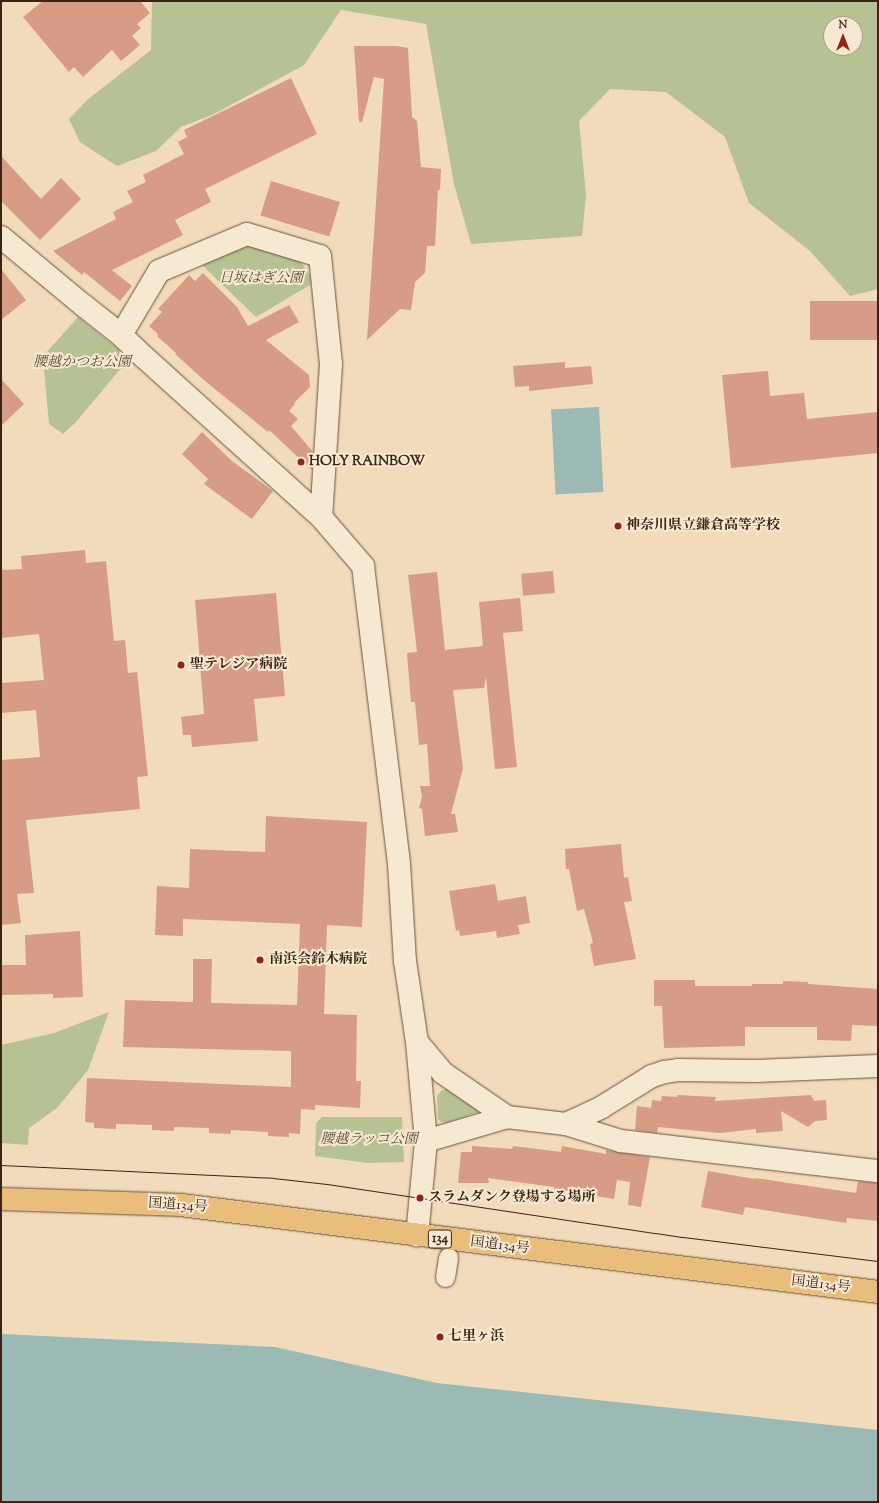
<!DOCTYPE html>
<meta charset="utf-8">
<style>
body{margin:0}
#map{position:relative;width:879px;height:1503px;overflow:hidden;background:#f2dbba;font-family:"Sorts Mill Goudy","Noto Serif JP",serif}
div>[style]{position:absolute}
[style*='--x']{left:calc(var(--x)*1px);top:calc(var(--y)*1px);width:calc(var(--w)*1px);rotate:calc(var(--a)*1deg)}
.green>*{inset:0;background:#b6c194}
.water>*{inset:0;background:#9cbab5;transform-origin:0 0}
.building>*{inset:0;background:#d79c86;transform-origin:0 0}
.roads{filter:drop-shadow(0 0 1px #6a523e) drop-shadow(0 0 1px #6a523e)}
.pedestrian>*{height:19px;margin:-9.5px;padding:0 9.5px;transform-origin:9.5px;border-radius:9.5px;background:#f7e8d2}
.minor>*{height:22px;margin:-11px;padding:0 11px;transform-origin:11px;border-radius:11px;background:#f7e8d2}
.tertiary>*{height:22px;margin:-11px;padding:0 11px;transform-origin:11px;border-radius:11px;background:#f7e8d2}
.trunk>*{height:22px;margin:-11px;padding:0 11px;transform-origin:11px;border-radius:11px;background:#e9be7d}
.tram>*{height:1px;margin:-0.5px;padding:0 0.5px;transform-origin:0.5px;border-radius:0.5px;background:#3c2415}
.dots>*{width:11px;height:11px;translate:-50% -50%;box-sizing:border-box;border:2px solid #f7e8d2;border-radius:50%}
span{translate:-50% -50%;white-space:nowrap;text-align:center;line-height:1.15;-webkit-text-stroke:4px #f7e8d2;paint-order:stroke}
.shield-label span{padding:1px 3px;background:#f7e8d2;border:1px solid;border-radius:3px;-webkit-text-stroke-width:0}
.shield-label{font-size:13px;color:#3c2415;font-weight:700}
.park-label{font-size:14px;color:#5a4b35;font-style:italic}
.poi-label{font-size:14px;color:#3c2415;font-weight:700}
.left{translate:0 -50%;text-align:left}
.street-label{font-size:14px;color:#3c2415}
.frame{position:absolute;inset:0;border:2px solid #3c2415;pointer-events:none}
.north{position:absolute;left:823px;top:16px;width:40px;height:40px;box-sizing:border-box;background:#f7e8d2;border:1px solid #ac9a86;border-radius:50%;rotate:0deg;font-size:11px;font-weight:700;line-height:16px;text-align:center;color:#3c2415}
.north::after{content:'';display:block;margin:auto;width:14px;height:18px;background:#8f2418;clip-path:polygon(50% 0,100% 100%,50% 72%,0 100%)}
</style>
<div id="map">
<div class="green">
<div style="clip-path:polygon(evenodd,152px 1px,878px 1px,878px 289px,850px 296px,810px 251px,749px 203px,725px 137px,666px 92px,610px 89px,579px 121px,586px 195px,582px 236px,471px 244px,454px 184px,426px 24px,341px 10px,304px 65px,214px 114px,181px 127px,156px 151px,117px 166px,80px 142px,69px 119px,87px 100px,151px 50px,152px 1px,831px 24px,855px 24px,855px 48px,831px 48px,831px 24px)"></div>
<div style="clip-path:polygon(249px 242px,301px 262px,311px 277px,310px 285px,256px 317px,202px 265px)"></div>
<div style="clip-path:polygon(78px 317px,123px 353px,123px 359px,121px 368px,76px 422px,63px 434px,49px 424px,44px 368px,37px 363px)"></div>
<div style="clip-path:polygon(109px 1012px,88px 1070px,57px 1108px,29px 1128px,28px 1145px,1px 1143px,1px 1045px,54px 1033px)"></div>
<div style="clip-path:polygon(446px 1089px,479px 1110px,478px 1112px,447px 1123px,441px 1122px,438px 1119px,437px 1096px,442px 1090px)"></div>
<div style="clip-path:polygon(322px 1117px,402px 1117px,404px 1162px,367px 1163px,315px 1156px,316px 1123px)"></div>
</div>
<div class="water">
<div style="left:599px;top:407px;width:85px;height:48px;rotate:87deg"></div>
<div style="clip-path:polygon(1px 1334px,275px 1347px,437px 1383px,878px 1430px,878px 1502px,1px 1502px)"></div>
</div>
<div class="building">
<div style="clip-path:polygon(43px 1px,140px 1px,150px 13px,137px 24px,141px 28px,132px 36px,140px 45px,121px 61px,112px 50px,83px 77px,74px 67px,69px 72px,23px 17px)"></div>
<div style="clip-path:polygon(354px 46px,397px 46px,408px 48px,412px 117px,417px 121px,421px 167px,441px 169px,440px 190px,438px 190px,435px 246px,427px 246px,425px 273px,415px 282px,411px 310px,400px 309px,367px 340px,384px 79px,374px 77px,362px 122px,359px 122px)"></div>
<div style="clip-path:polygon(291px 78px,317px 134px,205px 189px,211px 202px,175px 220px,183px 235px,112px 270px,132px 286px,120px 301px,84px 272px,82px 275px,53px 251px,116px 219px,113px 212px,133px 202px,127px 191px,146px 182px,143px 175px,184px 154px,178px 142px,187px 137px,184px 130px)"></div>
<div style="clip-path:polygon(1px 156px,41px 199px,61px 178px,81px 199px,40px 240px,1px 201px)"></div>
<div style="left:271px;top:181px;width:72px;height:36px;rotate:17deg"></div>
<div style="clip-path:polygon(1px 269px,26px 300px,1px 320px)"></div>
<div style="clip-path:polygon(203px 273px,237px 307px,248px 326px,289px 305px,299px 322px,266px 340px,309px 375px,310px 387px,294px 403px,295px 404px,289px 411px,298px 419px,291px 426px,313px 452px,312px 470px,269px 430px,268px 432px,205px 381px,175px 354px,176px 353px,157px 336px,158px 334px,149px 326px,162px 312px,158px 309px,189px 275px,195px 281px)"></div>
<div style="left:878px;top:301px;width:39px;height:68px;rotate:90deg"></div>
<div style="clip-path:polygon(565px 362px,565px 368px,591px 366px,593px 384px,529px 391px,529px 386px,515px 387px,513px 366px)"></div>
<div style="clip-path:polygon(768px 371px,770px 396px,804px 393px,807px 419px,878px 412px,878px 453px,731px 468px,722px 375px)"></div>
<div style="clip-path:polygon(1px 379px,24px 404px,1px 426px)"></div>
<div style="clip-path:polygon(202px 432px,232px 461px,273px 491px,252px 519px,204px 484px,208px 479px,182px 454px)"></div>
<div style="clip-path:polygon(85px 550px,86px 563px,106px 561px,114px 641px,125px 640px,128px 673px,137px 672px,148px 776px,137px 777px,140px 809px,26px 820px,34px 893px,17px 894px,21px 923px,1px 925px,1px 760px,40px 757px,36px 710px,1px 713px,1px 683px,44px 680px,39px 634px,1px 638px,1px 570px,22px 569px,21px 556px)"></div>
<div style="left:553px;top:571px;width:22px;height:32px;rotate:85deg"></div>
<div style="clip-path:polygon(437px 572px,445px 650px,483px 646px,479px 602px,520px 598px,523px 631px,503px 633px,517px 767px,495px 769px,486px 677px,484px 688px,453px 690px,463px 768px,451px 814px,455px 814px,458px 832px,425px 836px,422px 809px,419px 808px,422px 797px,420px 786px,430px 786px,427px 744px,419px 745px,415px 702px,411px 702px,407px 653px,417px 652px,408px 575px)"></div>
<div style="clip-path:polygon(276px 593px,285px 696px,254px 699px,258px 741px,192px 747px,191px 735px,183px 735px,181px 717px,204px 714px,195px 600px)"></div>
<div style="clip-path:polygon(266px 816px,367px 822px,362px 927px,327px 925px,324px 1014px,357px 1015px,356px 1081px,361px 1081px,360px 1108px,315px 1105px,315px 1110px,301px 1109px,300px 1134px,289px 1133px,289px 1137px,268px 1136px,268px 1132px,231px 1130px,231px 1134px,209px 1133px,209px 1128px,174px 1127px,174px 1131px,152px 1130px,152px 1125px,116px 1124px,116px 1129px,94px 1128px,94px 1123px,85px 1122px,87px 1078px,291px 1087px,291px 1051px,123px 1047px,125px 1000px,193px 1002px,193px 959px,212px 959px,211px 1003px,297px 1005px,300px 924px,183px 919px,183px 936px,155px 935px,157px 886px,189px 888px,190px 849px,265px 852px)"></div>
<div style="clip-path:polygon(621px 844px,624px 878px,628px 877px,632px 901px,624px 902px,636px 959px,594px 966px,590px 944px,593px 943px,584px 909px,577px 911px,569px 869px,566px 869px,565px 849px)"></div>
<div style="clip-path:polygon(495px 884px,498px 901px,526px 896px,530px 923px,518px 925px,520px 934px,497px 938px,496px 931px,460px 936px,459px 930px,456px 931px,449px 891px)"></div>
<div style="clip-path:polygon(80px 931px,83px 997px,53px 998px,53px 994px,1px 995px,1px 965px,26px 965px,25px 935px)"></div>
<div style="clip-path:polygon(654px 980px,695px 980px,695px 986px,752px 986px,752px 984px,783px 984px,783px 981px,808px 982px,808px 984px,878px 989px,878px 1026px,852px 1025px,851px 1041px,817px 1040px,817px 1027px,745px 1027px,745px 1046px,664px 1048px,662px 1006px,654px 1006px)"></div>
<div style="clip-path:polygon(677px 1095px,716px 1097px,715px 1101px,811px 1095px,814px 1101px,826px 1100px,827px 1120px,815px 1121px,808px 1127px,781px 1111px,783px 1131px,756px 1133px,756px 1129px,720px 1133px,658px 1127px,657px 1133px,635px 1130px,637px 1106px,651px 1108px,652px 1100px,661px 1101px,662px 1096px,677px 1097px)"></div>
<div style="clip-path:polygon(472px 1146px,512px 1149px,513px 1146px,561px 1152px,562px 1146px,606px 1154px,606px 1150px,650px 1157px,641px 1207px,628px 1205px,630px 1182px,617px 1180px,614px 1199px,554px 1189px,554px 1187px,488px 1178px,489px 1183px,458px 1183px,461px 1152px,472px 1152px)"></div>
<div style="clip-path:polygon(708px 1171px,755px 1179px,755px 1178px,856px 1193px,858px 1181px,878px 1183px,878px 1221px,847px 1218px,846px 1223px,745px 1207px,743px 1215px,701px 1207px)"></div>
</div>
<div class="roads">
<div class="pedestrian">
<div style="--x:445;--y:1277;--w:20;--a:-81"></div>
</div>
<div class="minor">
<div style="--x:121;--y:335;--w:74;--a:-59.3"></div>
<div style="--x:159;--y:271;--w:95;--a:-22.8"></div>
<div style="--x:247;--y:234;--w:76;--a:16.8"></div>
<div style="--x:320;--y:256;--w:109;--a:84.2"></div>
<div style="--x:331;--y:364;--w:153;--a:93.7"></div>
<div style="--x:417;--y:1042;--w:40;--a:50"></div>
<div style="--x:443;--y:1073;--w:78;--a:34.5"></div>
<div style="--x:566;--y:1124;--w:58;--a:17.2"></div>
<div style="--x:621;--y:1141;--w:259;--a:6.7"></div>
</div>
<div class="tertiary">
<div style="--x:1;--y:237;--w:107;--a:39.7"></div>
<div style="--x:83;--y:305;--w:48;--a:38.3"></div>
<div style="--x:121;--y:335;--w:32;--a:44"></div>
<div style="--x:144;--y:357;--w:239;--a:42.1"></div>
<div style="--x:321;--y:517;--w:65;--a:49.4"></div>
<div style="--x:363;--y:566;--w:300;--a:83.1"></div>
<div style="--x:399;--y:864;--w:97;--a:86.5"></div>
<div style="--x:405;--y:961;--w:82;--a:81.6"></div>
<div style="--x:417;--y:1042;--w:99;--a:84.8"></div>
<div style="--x:426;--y:1141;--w:95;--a:95.4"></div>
<div style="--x:426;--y:1141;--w:84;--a:-16.5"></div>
<div style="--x:507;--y:1117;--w:59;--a:6.8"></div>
<div style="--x:566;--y:1124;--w:40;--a:-25"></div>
<div style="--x:602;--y:1107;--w:59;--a:-31.8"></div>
<div style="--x:652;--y:1076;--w:13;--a:-18"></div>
<div style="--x:664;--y:1072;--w:14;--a:-8"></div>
<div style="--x:678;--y:1070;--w:78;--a:0.7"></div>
<div style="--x:756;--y:1071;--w:122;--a:-2.3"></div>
</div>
<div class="trunk">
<div style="--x:1;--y:1199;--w:180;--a:1.9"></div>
<div style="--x:181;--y:1205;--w:702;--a:7.11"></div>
</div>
</div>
<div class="tram">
<div style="--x:1;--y:1165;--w:272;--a:2.7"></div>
<div style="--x:273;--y:1178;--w:54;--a:6.3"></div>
<div style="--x:327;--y:1184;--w:360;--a:8.5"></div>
<div style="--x:683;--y:1237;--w:196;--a:7"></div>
</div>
<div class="dots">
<div style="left:301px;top:462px;background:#8f2418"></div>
<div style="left:618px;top:526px;background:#8f2418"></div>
<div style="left:181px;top:665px;background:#8f2418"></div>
<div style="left:260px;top:960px;background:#8f2418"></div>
<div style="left:420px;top:1198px;background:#8f2418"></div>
<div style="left:440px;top:1337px;background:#8f2418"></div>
</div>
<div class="shield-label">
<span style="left:440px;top:1239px">134</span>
</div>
<div class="park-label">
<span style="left:261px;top:279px">日坂はぎ公園</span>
<span style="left:82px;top:363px">腰越かつお公園</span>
<span style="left:369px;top:1140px">腰越ラッコ公園</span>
</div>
<div class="poi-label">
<span class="left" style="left:309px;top:462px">HOLY RAINBOW</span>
<span class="left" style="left:626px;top:526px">神奈川県立鎌倉高等学校</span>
<span class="left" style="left:190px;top:665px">聖テレジア病院</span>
<span class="left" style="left:269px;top:960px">南浜会鈴木病院</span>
<span class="left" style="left:428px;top:1198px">スラムダンク登場する場所</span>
<span class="left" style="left:448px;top:1337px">七里ヶ浜</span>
</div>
<div class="street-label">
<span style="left:178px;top:1206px;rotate:4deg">国道134号</span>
<span style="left:500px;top:1246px;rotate:7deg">国道134号</span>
<span style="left:821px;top:1285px;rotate:7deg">国道134号</span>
</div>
<div class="frame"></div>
<div class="north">N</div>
</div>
